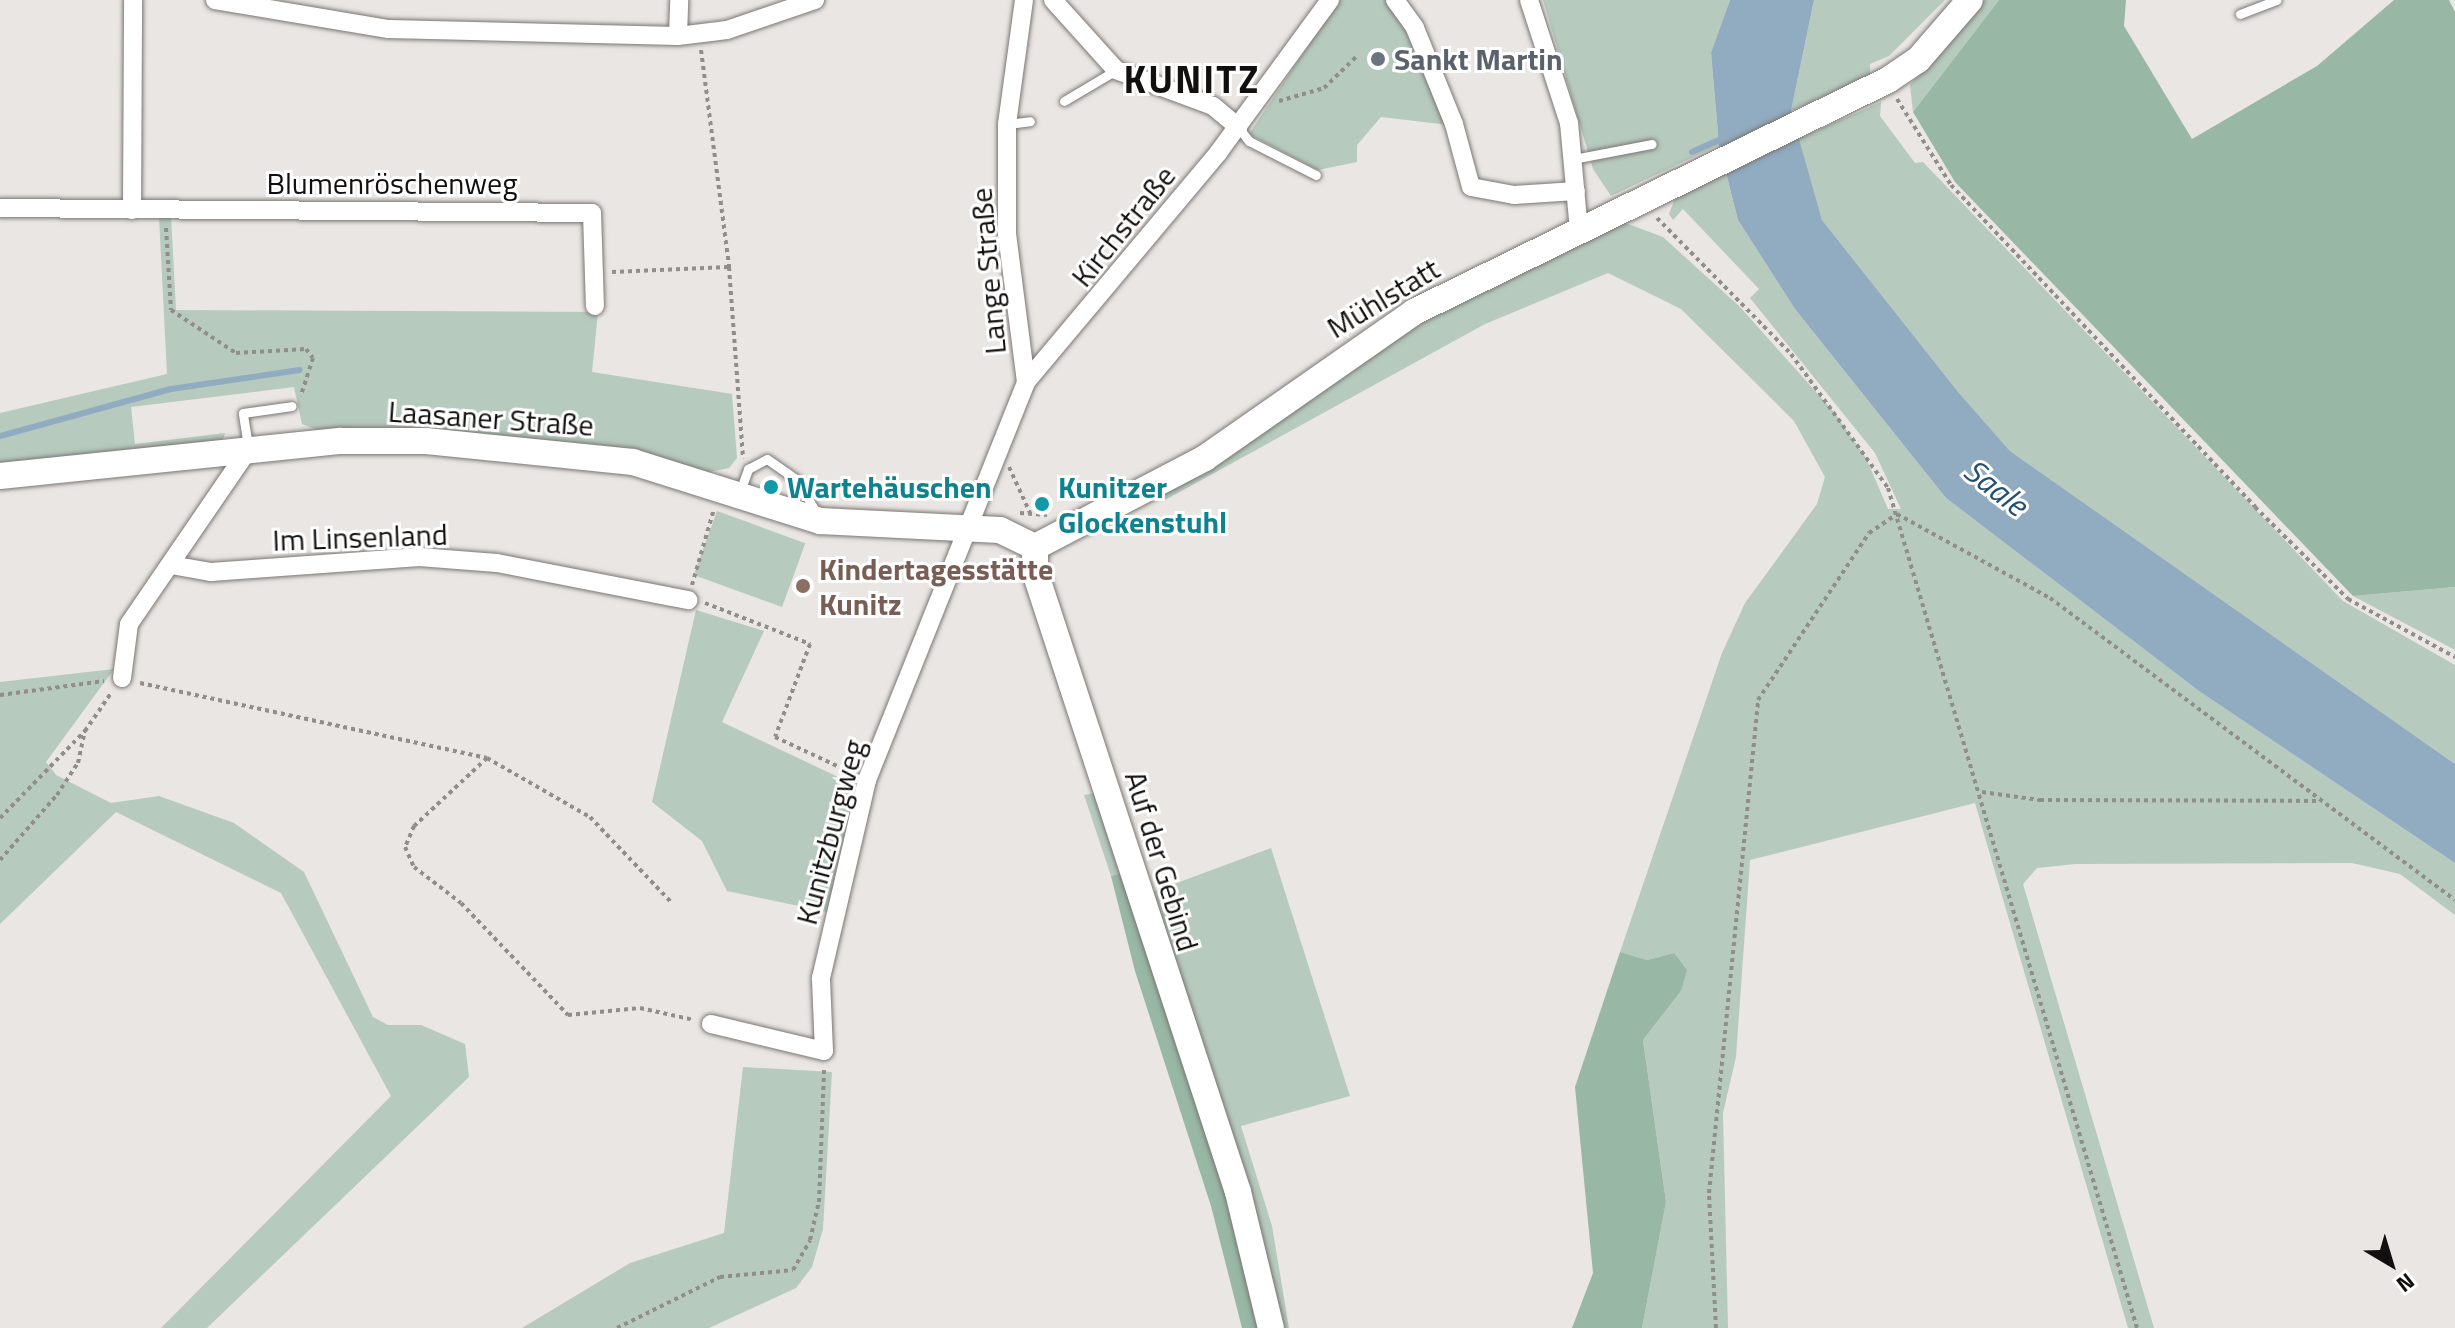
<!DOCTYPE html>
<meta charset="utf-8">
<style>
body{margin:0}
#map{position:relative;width:2455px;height:1328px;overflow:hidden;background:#eae6e3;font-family:"Titillium Web",sans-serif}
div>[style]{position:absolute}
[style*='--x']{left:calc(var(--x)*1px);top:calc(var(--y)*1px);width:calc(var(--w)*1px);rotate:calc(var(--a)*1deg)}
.green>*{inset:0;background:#b6cabe;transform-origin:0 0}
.forest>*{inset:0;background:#98b7a4}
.water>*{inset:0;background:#91abc1}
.stream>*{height:6px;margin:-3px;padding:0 3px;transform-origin:3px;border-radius:3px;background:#91abc1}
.path>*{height:4px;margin-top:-2px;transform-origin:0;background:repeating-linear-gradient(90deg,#908d8b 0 4px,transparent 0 8px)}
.roads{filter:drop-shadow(0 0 2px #7a7673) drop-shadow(0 0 2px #7a7673)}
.lane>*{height:9px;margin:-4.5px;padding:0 4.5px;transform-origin:4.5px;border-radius:4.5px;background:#fff}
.street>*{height:18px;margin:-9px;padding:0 9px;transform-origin:9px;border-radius:9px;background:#fff}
.secondary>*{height:26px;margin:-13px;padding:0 13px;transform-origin:13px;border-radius:13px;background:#fff}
.dots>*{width:22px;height:22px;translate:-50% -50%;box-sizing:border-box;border:4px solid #fff;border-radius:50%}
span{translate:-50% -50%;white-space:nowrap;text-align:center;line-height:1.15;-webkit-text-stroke:6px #fff;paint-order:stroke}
.worship-label{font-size:30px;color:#5b616d;font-weight:700}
.left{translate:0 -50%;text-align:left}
.street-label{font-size:30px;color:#12100f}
.culture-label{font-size:30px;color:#0d838f;font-weight:700}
.education-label{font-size:30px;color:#785e54;font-weight:700}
.water-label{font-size:32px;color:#244f71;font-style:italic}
.district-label{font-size:38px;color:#12100f;font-weight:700;letter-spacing:2px}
.north{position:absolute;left:2351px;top:1224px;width:80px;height:80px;-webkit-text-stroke:6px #fff;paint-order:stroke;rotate:142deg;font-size:22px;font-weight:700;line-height:32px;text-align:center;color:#12100f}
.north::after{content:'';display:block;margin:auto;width:28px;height:36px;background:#12100f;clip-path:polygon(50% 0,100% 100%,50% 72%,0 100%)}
</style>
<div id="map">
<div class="green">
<div style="clip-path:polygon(1339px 0,1386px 0,1394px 7px,1449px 125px,1381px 117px,1357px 145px,1357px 162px,1318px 170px,1249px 134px)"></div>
<div style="clip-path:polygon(1543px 0,1730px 0,1711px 54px,1719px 145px,1611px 196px,1593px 169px)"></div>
<div style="clip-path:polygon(1814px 0,1945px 0,1889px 56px,1870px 64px,1870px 76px,1791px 111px)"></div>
<div style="clip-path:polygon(1984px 0,1999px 0,1913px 112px,1910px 85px)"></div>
<div style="clip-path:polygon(1881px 102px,1880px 116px,1915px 163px,1923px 162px,2343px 601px,2455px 665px,2455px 764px,2010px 451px,1959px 393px,1822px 220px,1798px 139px)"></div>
<div style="clip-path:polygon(1726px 173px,1738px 220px,1795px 309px,1946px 498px,2199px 691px,2455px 863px,2455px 915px,2400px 874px,2352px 863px,2075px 864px,2037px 868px,2023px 884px,2154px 1328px,2128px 1328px,1975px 803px,1750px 860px,1736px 1057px,1723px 1113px,1728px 1328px,1642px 1328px,1666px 1202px,1643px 1040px,1681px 991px,1674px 953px,1647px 960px,1620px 952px,1722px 653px,1745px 603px,1817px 504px,1825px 477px,1794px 421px,1681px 309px,1608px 273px,1485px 324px,1165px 500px,1161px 494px,1423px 321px,1620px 221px,1663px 237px,1740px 307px,1834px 412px,1866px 458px,1888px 509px,1901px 509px,1875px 453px,1750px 298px,1759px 289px,1683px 209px,1673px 220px,1669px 214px,1677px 193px)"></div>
<div style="clip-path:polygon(171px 216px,176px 310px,598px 312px,592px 372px,732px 394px,737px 458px,729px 468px,704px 473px,322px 432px,302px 424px,294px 387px,131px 407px,135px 444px,225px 433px,222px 443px,0 467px,0 413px,167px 374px,159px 217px)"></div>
<div style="left:717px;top:511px;width:94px;height:68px;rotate:20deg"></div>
<div style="clip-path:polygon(2455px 587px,2455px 650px,2353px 596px)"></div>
<div style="clip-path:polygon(696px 610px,764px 631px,722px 722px,855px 785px,859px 796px,827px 912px,727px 891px,702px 841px,652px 802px)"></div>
<div style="clip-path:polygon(114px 669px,46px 762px,56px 775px,111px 803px,159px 796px,234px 823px,304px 872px,373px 1017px,388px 1025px,421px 1025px,465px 1044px,469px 1077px,207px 1328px,161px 1328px,391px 1096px,281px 893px,116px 812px,0 924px,0 682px)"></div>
<div style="clip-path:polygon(1100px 792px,1123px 873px,1111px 876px,1084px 795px)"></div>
<div style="clip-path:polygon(1271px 848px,1350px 1096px,1241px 1126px,1272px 1226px,1289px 1328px,1263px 1328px,1131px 900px)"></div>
<div style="clip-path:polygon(743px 1067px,832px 1072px,823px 1229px,812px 1267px,796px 1288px,709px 1328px,522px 1328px,630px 1263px,724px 1233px)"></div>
</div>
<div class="forest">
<div style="clip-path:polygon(1999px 0,2126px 0,2124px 26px,2192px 139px,2317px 66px,2394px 0,2449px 0,2455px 12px,2455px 587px,2353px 596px,1955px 182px,1913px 112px)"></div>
<div style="clip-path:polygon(1123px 873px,1209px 1127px,1263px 1328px,1242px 1328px,1211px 1206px,1135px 971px,1111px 876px)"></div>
<div style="clip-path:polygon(1620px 952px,1647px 960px,1674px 953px,1687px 970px,1681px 991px,1643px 1040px,1666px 1202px,1642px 1328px,1572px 1328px,1593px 1273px,1575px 1087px)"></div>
</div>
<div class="water">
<div style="clip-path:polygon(1730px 0,1814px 0,1791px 111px,1822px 220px,1959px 393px,2010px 451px,2455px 764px,2455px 863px,2199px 691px,1946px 498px,1795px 309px,1738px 220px,1719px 145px,1711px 53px)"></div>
</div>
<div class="stream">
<div style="--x:1692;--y:152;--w:36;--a:-24"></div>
<div style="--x:0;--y:436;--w:177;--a:-15.4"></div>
<div style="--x:171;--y:389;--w:130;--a:-8.4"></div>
</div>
<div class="path">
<div style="--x:701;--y:50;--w:219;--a:82.6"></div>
<div style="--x:729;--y:267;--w:192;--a:85.8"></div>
<div style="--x:1897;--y:99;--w:102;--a:57.9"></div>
<div style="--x:1951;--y:185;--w:443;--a:46.6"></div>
<div style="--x:2255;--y:507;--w:131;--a:44.7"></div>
<div style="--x:2348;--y:599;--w:122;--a:28.5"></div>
<div style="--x:1279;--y:101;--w:47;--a:-16.1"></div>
<div style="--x:1324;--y:88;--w:45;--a:-44.1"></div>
<div style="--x:1657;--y:218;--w:191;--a:45.4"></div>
<div style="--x:1791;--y:354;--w:165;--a:54.1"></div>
<div style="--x:1888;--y:488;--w:876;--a:73.49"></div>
<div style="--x:166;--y:228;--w:82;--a:86.5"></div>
<div style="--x:171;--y:310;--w:78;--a:33.5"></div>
<div style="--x:236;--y:353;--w:70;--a:-3.3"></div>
<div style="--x:306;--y:349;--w:11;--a:52"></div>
<div style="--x:313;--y:358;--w:40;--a:108"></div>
<div style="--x:612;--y:272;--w:117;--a:-2.4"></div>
<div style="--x:1009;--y:467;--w:53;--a:65.4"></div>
<div style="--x:1020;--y:513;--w:27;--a:4"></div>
<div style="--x:692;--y:585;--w:79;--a:-73.9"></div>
<div style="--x:705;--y:603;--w:113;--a:21.3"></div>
<div style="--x:810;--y:644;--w:99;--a:110.6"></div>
<div style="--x:775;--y:737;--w:83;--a:25"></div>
<div style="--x:140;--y:683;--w:355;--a:12.2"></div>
<div style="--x:487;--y:758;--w:119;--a:29.8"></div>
<div style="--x:590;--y:817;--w:119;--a:46.4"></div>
<div style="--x:0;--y:695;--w:105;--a:-7.7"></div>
<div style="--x:487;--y:758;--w:100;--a:137"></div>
<div style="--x:414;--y:826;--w:23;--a:113"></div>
<div style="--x:405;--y:847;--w:22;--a:66"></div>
<div style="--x:414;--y:867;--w:59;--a:37.5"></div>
<div style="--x:461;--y:903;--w:155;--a:46.3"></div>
<div style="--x:568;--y:1015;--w:72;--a:-5.6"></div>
<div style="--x:640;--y:1008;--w:55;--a:12.5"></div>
<div style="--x:1982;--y:792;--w:59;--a:7.9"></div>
<div style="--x:2040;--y:800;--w:278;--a:0.2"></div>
<div style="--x:0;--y:818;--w:122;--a:-45.7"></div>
<div style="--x:85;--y:731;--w:46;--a:-55.6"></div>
<div style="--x:0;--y:860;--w:86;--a:-48.8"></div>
<div style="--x:57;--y:795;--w:38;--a:-57"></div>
<div style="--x:78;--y:763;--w:29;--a:-78"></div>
<div style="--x:617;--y:1328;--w:115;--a:-26.3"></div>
<div style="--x:720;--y:1277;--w:73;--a:-5.5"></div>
<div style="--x:793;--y:1270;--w:34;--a:-60"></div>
<div style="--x:810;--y:1240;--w:39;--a:-77"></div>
<div style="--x:819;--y:1202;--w:132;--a:-87.8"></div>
<div style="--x:1716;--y:1328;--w:135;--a:-93"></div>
<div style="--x:1709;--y:1193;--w:495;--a:-84.3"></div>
<div style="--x:1758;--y:700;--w:201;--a:-56.4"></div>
<div style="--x:1869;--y:533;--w:34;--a:-34"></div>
<div style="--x:1897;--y:514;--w:175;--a:28.8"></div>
<div style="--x:2050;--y:598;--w:505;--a:36.71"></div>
</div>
<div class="roads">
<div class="lane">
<div style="--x:2240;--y:14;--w:39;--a:-21"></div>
<div style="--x:1064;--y:101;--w:61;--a:-30.8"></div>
<div style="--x:1007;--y:124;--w:23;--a:-7"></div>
<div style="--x:1238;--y:127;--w:18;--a:52"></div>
<div style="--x:1249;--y:141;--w:75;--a:26.9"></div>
<div style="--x:1573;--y:159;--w:80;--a:-10.8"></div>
<div style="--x:248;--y:446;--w:33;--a:-99"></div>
<div style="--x:243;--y:413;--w:49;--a:-8.1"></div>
<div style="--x:739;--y:494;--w:27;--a:-70"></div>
<div style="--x:748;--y:469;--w:21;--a:-28"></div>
<div style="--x:767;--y:459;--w:38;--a:35"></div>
<div style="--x:798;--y:481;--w:40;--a:60.3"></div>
</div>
<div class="street">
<div style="--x:215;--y:0;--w:176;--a:9.5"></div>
<div style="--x:389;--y:29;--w:289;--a:1.4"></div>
<div style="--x:678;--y:36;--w:49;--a:-7"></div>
<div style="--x:727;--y:30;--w:93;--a:-18.8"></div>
<div style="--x:1053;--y:0;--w:94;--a:48"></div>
<div style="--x:1116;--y:70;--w:103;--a:20.4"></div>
<div style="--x:1213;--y:106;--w:33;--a:40"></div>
<div style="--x:1395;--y:0;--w:34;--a:54"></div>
<div style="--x:1415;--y:28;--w:104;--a:67.9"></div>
<div style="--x:1454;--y:124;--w:65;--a:74.9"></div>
<div style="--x:1471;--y:187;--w:44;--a:10.5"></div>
<div style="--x:1514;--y:195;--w:62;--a:-3.7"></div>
<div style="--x:1529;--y:0;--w:129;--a:72"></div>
<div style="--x:1569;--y:123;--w:107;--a:84.7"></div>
<div style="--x:678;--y:36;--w:36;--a:-88"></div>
<div style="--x:0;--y:208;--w:592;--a:0.48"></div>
<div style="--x:592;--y:213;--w:93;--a:88.2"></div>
<div style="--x:132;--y:210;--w:210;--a:-89.7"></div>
<div style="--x:1026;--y:382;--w:299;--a:-50"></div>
<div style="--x:1218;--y:153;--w:190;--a:-53.8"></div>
<div style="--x:171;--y:565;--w:41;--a:9.9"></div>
<div style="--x:211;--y:572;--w:209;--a:-4.1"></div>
<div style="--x:419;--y:557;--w:78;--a:4.4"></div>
<div style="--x:497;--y:563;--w:195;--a:11"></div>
<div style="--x:122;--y:678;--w:54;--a:-82.6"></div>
<div style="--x:129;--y:624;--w:211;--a:-55.6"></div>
<div style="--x:711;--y:1024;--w:116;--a:13.4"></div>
<div style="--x:824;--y:1051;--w:73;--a:-92.4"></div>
<div style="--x:821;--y:978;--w:203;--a:-76.9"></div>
<div style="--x:867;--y:780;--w:429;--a:-68.2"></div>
<div style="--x:1026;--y:382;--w:150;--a:-97.3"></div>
<div style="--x:1007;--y:233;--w:109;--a:-90"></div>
<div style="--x:1007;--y:124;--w:125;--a:-82.2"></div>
</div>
<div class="secondary">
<div style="--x:0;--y:476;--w:343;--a:-5.9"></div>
<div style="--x:341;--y:441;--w:85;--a:0"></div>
<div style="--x:426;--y:441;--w:208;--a:5.8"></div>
<div style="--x:633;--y:462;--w:196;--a:17.5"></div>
<div style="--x:820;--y:521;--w:180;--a:2.9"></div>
<div style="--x:1000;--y:530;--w:39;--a:26"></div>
<div style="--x:1035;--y:547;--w:192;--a:-27.6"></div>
<div style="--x:1205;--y:458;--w:255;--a:-34.9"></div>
<div style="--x:1414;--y:312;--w:528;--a:-26.08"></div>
<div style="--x:1888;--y:80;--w:36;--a:-34"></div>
<div style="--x:1918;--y:60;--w:79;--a:-49.1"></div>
<div style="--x:1035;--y:547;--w:25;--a:90"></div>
<div style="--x:1035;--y:572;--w:652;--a:71.87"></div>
<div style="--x:1238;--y:1192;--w:140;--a:76.4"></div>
</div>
</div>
<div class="dots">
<div style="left:1378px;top:59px;background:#6b7280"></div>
<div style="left:771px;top:487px;background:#0f9aa8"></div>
<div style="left:1042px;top:504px;background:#0f9aa8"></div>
<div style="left:803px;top:586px;background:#8d6e63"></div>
</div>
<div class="worship-label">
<span class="left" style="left:1394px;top:59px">Sankt Martin</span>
</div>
<div class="street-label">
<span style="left:392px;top:183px">Blumenröschenweg</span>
<span style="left:1123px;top:226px;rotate:-51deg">Kirchstraße</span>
<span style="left:988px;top:271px;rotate:-95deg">Lange Straße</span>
<span style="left:1383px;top:298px;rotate:-31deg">Mühlstatt</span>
<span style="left:491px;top:418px;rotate:4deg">Laasaner Straße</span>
<span style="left:360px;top:537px;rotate:-2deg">Im Linsenland</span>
<span style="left:830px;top:832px;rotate:-75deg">Kunitzburgweg</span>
<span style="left:1162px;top:861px;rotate:73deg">Auf der Gebind</span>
</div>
<div class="culture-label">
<span class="left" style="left:787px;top:487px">Wartehäuschen</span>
<span class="left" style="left:1058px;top:504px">Kunitzer<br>Glockenstuhl</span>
</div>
<div class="education-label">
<span class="left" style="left:819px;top:586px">Kindertagesstätte<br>Kunitz</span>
</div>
<div class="water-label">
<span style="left:1996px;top:487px;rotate:38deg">Saale</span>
</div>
<div class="district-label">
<span style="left:1192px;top:80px">KUNITZ</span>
</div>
<div class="north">N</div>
</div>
